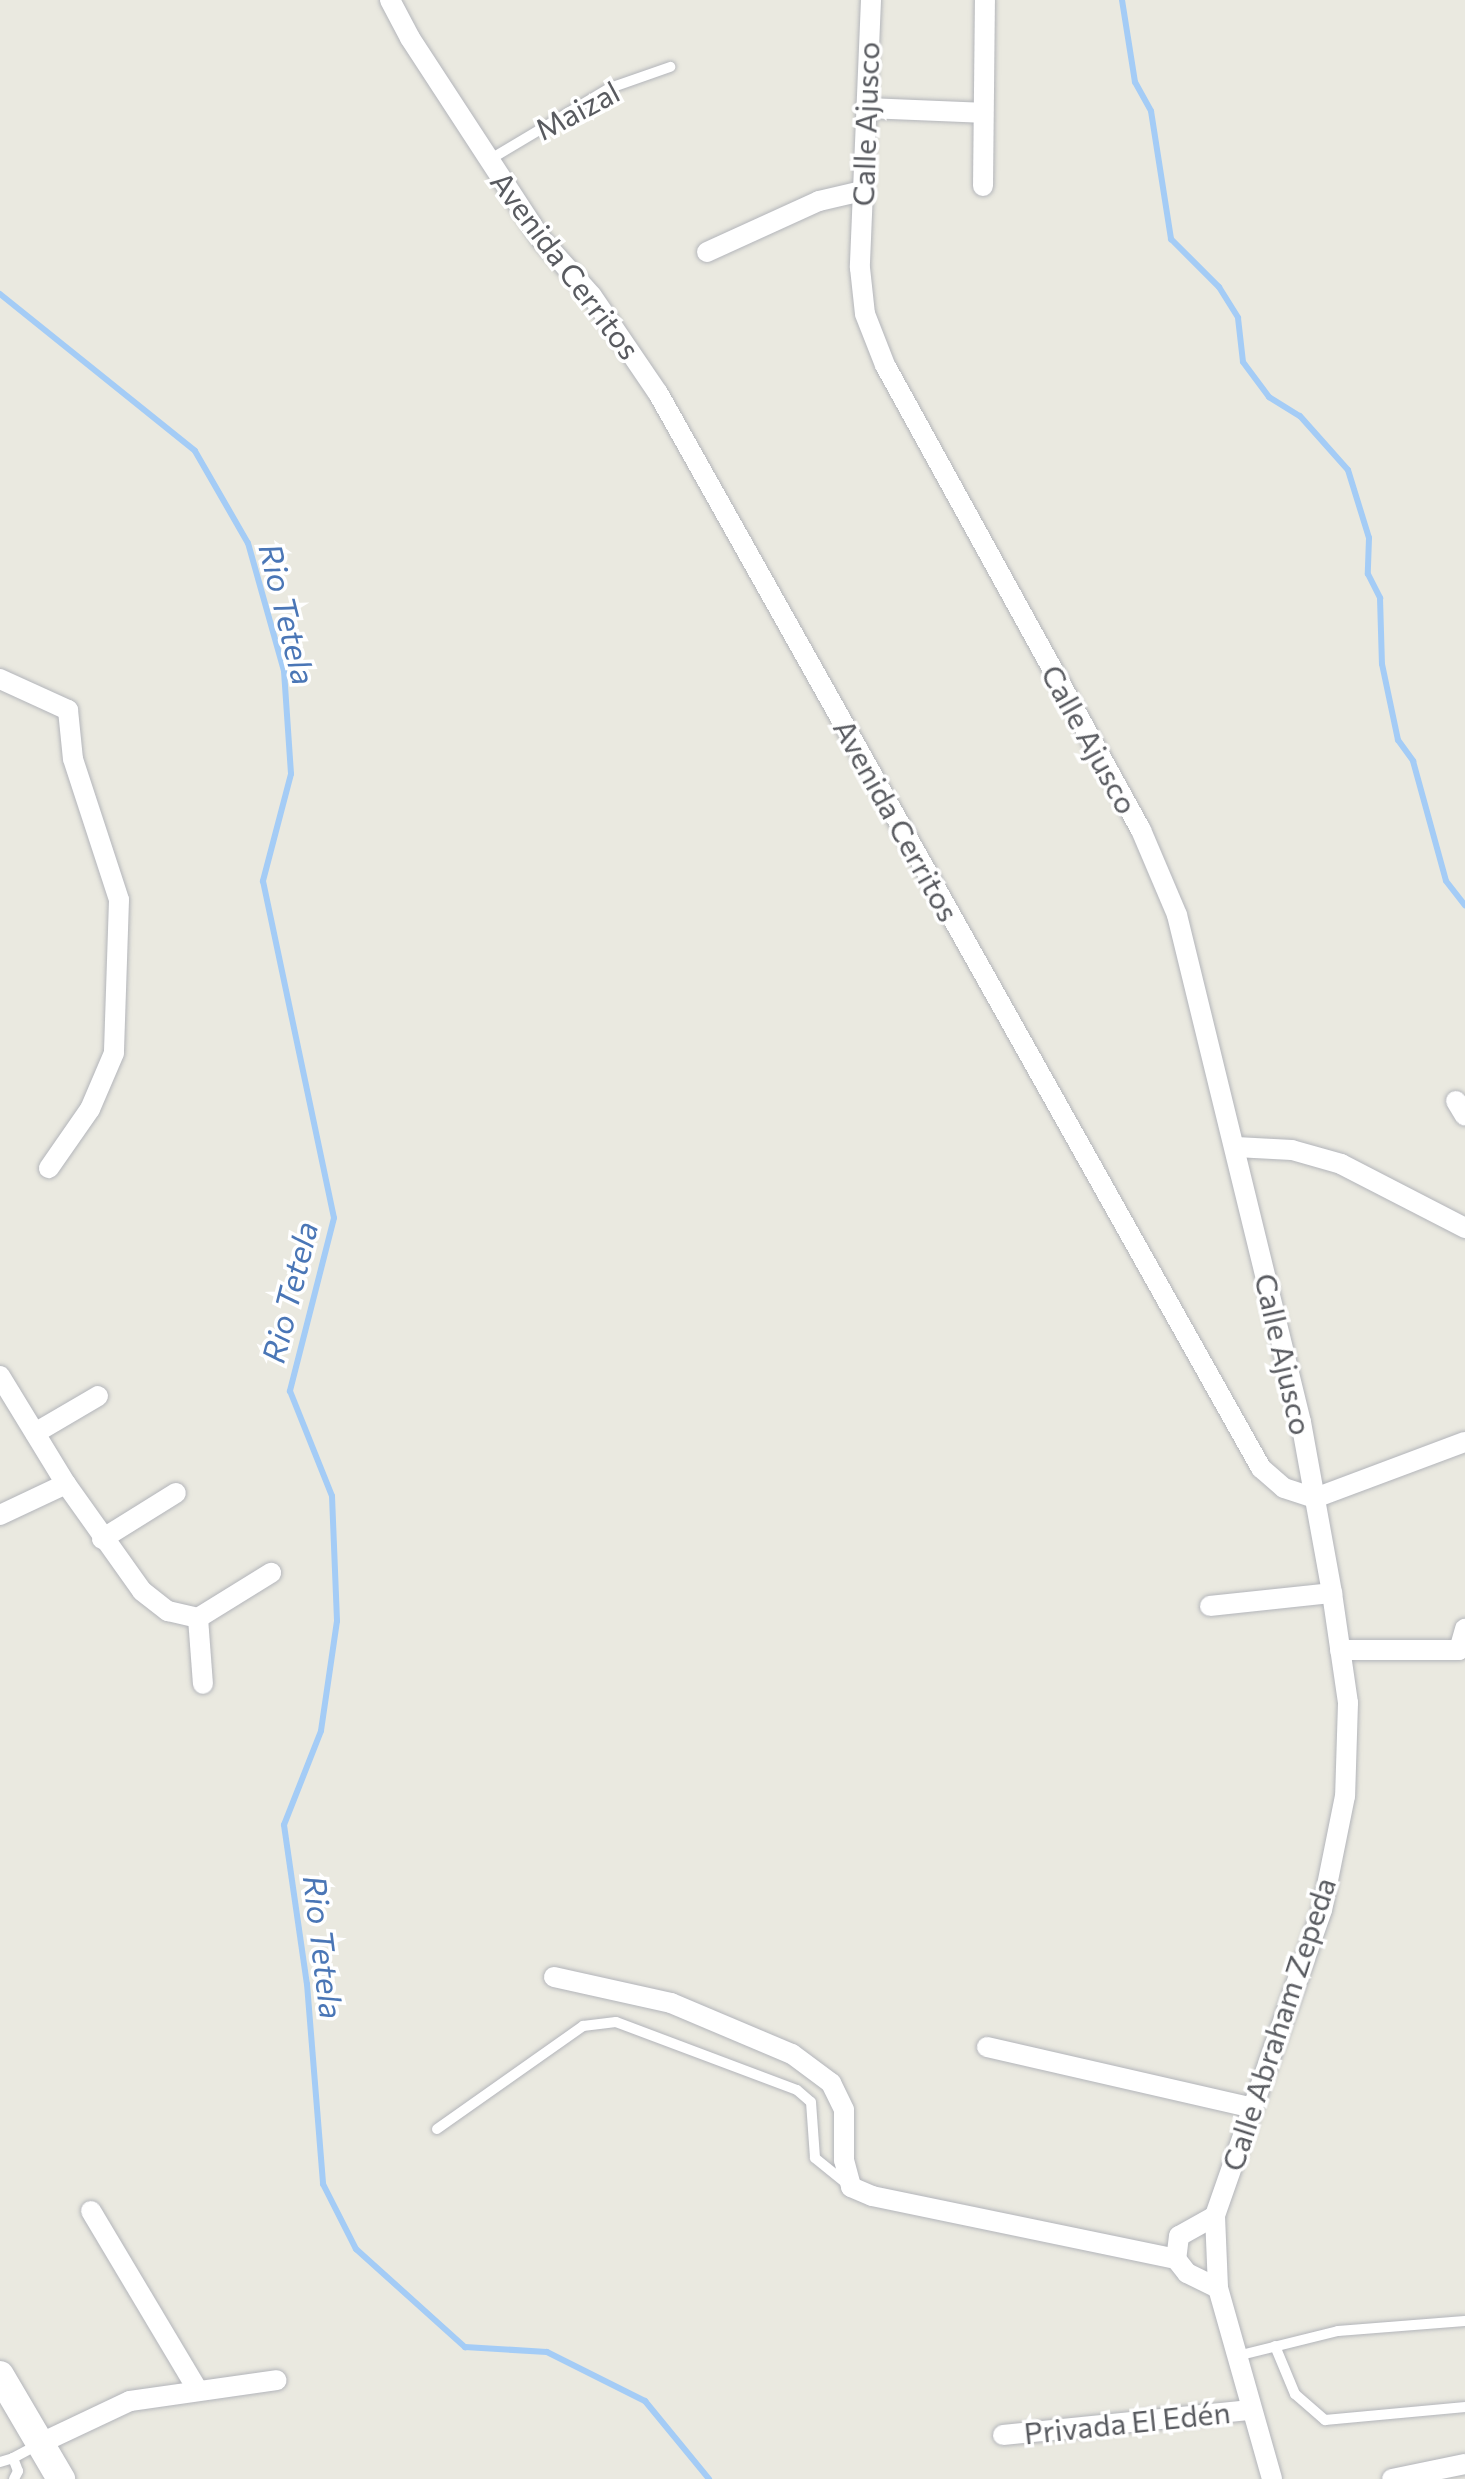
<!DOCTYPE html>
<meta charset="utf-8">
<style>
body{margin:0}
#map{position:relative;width:1465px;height:2479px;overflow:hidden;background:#eae9e0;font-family:Commissioner,sans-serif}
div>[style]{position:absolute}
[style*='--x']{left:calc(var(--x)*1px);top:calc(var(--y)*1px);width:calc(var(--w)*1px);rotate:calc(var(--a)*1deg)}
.stream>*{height:6px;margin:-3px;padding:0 3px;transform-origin:3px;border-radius:3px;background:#a4ccf6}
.roads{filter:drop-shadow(0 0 2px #b3b5ba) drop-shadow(0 0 2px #b3b5ba)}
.lane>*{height:10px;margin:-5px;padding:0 5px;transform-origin:5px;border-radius:5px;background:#fff}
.street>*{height:20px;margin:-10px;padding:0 10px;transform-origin:10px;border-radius:10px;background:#fff}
.secondary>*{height:28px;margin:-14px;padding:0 14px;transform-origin:14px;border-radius:14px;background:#fff}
span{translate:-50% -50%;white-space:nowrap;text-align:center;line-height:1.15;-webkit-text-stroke:7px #fff;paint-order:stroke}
.street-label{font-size:30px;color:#595b60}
.water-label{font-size:32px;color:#4a76b6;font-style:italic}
</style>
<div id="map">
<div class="stream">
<div style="--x:1122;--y:0;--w:83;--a:81"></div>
<div style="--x:1135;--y:82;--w:33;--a:61"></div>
<div style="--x:1151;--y:111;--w:130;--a:81.1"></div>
<div style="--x:1171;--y:239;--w:68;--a:45"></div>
<div style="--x:1219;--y:287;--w:36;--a:58"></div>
<div style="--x:1238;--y:318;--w:44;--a:83.5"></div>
<div style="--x:1243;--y:362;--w:44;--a:53.4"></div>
<div style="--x:1269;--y:397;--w:36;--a:32"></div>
<div style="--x:1300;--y:416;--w:72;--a:48.4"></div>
<div style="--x:1348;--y:470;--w:71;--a:72.8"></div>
<div style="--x:1369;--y:538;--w:36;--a:92"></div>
<div style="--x:1368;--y:574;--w:27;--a:63"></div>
<div style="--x:1380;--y:598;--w:66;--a:88.3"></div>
<div style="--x:1382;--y:664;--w:78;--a:78.1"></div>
<div style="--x:1398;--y:740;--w:26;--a:54"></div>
<div style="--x:1413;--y:761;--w:124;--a:74.6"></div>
<div style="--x:1446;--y:881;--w:31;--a:52"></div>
<div style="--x:0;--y:294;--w:250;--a:38.8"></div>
<div style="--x:195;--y:451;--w:106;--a:60.1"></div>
<div style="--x:248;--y:543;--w:133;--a:74.3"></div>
<div style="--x:284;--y:671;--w:103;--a:86.1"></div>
<div style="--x:291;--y:774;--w:111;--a:104.7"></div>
<div style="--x:263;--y:881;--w:344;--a:78.1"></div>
<div style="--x:334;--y:1218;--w:179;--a:104.3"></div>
<div style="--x:290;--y:1391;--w:113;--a:68.2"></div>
<div style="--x:332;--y:1496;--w:125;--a:87.7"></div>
<div style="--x:337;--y:1621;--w:111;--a:98.3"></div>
<div style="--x:321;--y:1731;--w:101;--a:111.5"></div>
<div style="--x:284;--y:1825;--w:161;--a:81.8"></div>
<div style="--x:307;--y:1984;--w:201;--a:85.4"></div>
<div style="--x:323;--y:2184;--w:73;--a:63.1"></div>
<div style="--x:356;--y:2249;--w:147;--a:42"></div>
<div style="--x:465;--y:2347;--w:82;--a:3.5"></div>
<div style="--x:547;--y:2352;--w:110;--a:26.6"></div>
<div style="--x:645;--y:2401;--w:101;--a:50.6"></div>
</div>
<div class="roads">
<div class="lane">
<div style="--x:489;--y:160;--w:141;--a:-30.8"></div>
<div style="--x:610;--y:88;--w:64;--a:-19.3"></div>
<div style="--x:437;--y:2129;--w:179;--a:-35.2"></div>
<div style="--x:583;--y:2026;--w:33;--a:-7"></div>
<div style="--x:616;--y:2022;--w:193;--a:20.6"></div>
<div style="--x:797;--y:2090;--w:18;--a:41"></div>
<div style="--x:811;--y:2102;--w:56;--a:85.9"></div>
<div style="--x:815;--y:2158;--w:40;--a:39"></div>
<div style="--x:1275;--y:2346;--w:52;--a:67.4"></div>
<div style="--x:1295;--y:2394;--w:40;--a:41"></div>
<div style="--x:1325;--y:2420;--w:141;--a:-5.3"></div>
<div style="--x:1237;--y:2356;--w:104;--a:-13.9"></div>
<div style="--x:1338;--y:2331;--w:127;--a:-4.5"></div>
<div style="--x:0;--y:2462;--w:14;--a:-17"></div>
<div style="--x:14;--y:2479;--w:9;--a:-63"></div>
<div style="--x:18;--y:2471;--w:14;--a:-111"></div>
<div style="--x:13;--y:2458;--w:30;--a:-28"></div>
</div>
<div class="street">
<div style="--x:390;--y:0;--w:43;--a:62.2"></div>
<div style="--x:410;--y:38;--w:240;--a:56.9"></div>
<div style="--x:541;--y:239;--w:76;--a:48.2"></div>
<div style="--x:592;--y:296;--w:117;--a:55.8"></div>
<div style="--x:658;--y:393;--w:1233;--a:60.71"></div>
<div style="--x:1261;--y:1468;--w:30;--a:41"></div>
<div style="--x:1284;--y:1488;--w:33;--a:18"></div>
<div style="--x:1315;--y:1498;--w:160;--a:-20.5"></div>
<div style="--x:871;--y:0;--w:268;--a:92.4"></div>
<div style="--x:860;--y:268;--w:46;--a:83.8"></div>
<div style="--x:865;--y:314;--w:55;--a:68.6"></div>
<div style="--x:885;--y:365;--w:531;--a:61.17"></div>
<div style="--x:1141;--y:830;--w:92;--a:67"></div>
<div style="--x:1177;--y:915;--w:522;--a:76.26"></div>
<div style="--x:1301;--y:1422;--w:174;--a:79.7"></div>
<div style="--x:1332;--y:1593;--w:111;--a:81.7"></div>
<div style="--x:1348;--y:1703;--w:93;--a:91.8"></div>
<div style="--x:1345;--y:1796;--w:116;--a:101.4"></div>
<div style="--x:1322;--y:1910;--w:324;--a:109.3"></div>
<div style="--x:1215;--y:2216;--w:72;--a:87.6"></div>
<div style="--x:1218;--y:2288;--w:198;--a:74.2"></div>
<div style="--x:865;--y:108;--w:118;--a:2.4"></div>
<div style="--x:983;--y:186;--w:186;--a:-89.4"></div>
<div style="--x:707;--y:252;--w:123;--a:-24.5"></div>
<div style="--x:819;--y:201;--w:44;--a:-13.1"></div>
<div style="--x:0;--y:679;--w:75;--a:24.5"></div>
<div style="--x:68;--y:710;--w:49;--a:84.2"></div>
<div style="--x:73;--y:759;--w:148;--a:71.9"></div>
<div style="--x:119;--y:900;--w:153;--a:91.9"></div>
<div style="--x:114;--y:1053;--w:61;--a:113.2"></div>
<div style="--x:90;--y:1109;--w:72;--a:124.8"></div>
<div style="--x:1456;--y:1101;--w:17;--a:59"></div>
<div style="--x:1236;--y:1147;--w:56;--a:3.1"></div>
<div style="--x:1292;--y:1150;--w:51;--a:15.9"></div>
<div style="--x:1341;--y:1164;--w:140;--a:27.3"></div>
<div style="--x:0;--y:1376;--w:127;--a:58.6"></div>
<div style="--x:66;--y:1484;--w:131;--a:54.6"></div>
<div style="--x:142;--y:1591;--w:33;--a:38"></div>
<div style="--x:168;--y:1611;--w:31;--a:13"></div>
<div style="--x:35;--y:1433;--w:73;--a:-30.4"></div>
<div style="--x:0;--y:1515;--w:73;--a:-25.2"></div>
<div style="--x:102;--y:1539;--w:87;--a:-31.9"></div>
<div style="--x:1210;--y:1606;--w:123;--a:-6.1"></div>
<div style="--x:198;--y:1618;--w:86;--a:-31.7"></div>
<div style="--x:198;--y:1618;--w:66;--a:85.7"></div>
<div style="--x:1340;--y:1650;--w:119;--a:0"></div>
<div style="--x:1459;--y:1650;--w:22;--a:-74"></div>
<div style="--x:554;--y:1977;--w:120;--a:12.5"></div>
<div style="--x:671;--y:2003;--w:131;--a:22.9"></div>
<div style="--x:792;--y:2054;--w:49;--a:36.6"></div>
<div style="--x:831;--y:2083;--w:30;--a:64"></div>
<div style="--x:844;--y:2110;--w:50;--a:90"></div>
<div style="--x:844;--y:2160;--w:28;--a:75"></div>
<div style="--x:851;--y:2187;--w:23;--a:23"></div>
<div style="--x:872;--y:2196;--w:310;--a:11.7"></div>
<div style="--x:987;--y:2047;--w:270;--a:12.9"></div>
<div style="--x:91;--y:2211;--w:207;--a:59.2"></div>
<div style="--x:1215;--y:2216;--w:41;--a:150.9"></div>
<div style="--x:1179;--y:2236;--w:23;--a:97"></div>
<div style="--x:1176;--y:2259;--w:18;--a:52"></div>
<div style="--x:1187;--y:2273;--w:34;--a:26"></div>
<div style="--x:1003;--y:2435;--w:249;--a:-5.8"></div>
<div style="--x:41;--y:2443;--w:98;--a:-25.3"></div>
<div style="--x:130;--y:2401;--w:148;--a:-8.1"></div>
<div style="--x:1392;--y:2479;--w:75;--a:-11.6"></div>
</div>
<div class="secondary">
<div style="--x:0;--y:2375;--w:121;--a:59.6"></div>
</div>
</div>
<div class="street-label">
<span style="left:577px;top:110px;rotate:-28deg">Maizal</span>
<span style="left:865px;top:124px;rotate:-88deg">Calle Ajusco</span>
<span style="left:566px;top:265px;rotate:53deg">Avenida Cerritos</span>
<span style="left:1090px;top:739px;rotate:61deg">Calle Ajusco</span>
<span style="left:897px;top:820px;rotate:61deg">Avenida Cerritos</span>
<span style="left:1284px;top:1354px;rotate:77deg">Calle Ajusco</span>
<span style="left:1278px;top:2024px;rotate:-72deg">Calle Abraham Zepeda</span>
<span style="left:1127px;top:2422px;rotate:-6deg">Privada El Edén</span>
</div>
<div class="water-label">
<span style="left:288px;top:614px;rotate:76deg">Rio Tetela</span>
<span style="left:289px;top:1292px;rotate:-76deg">Rio Tetela</span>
<span style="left:324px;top:1947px;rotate:83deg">Rio Tetela</span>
</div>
</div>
